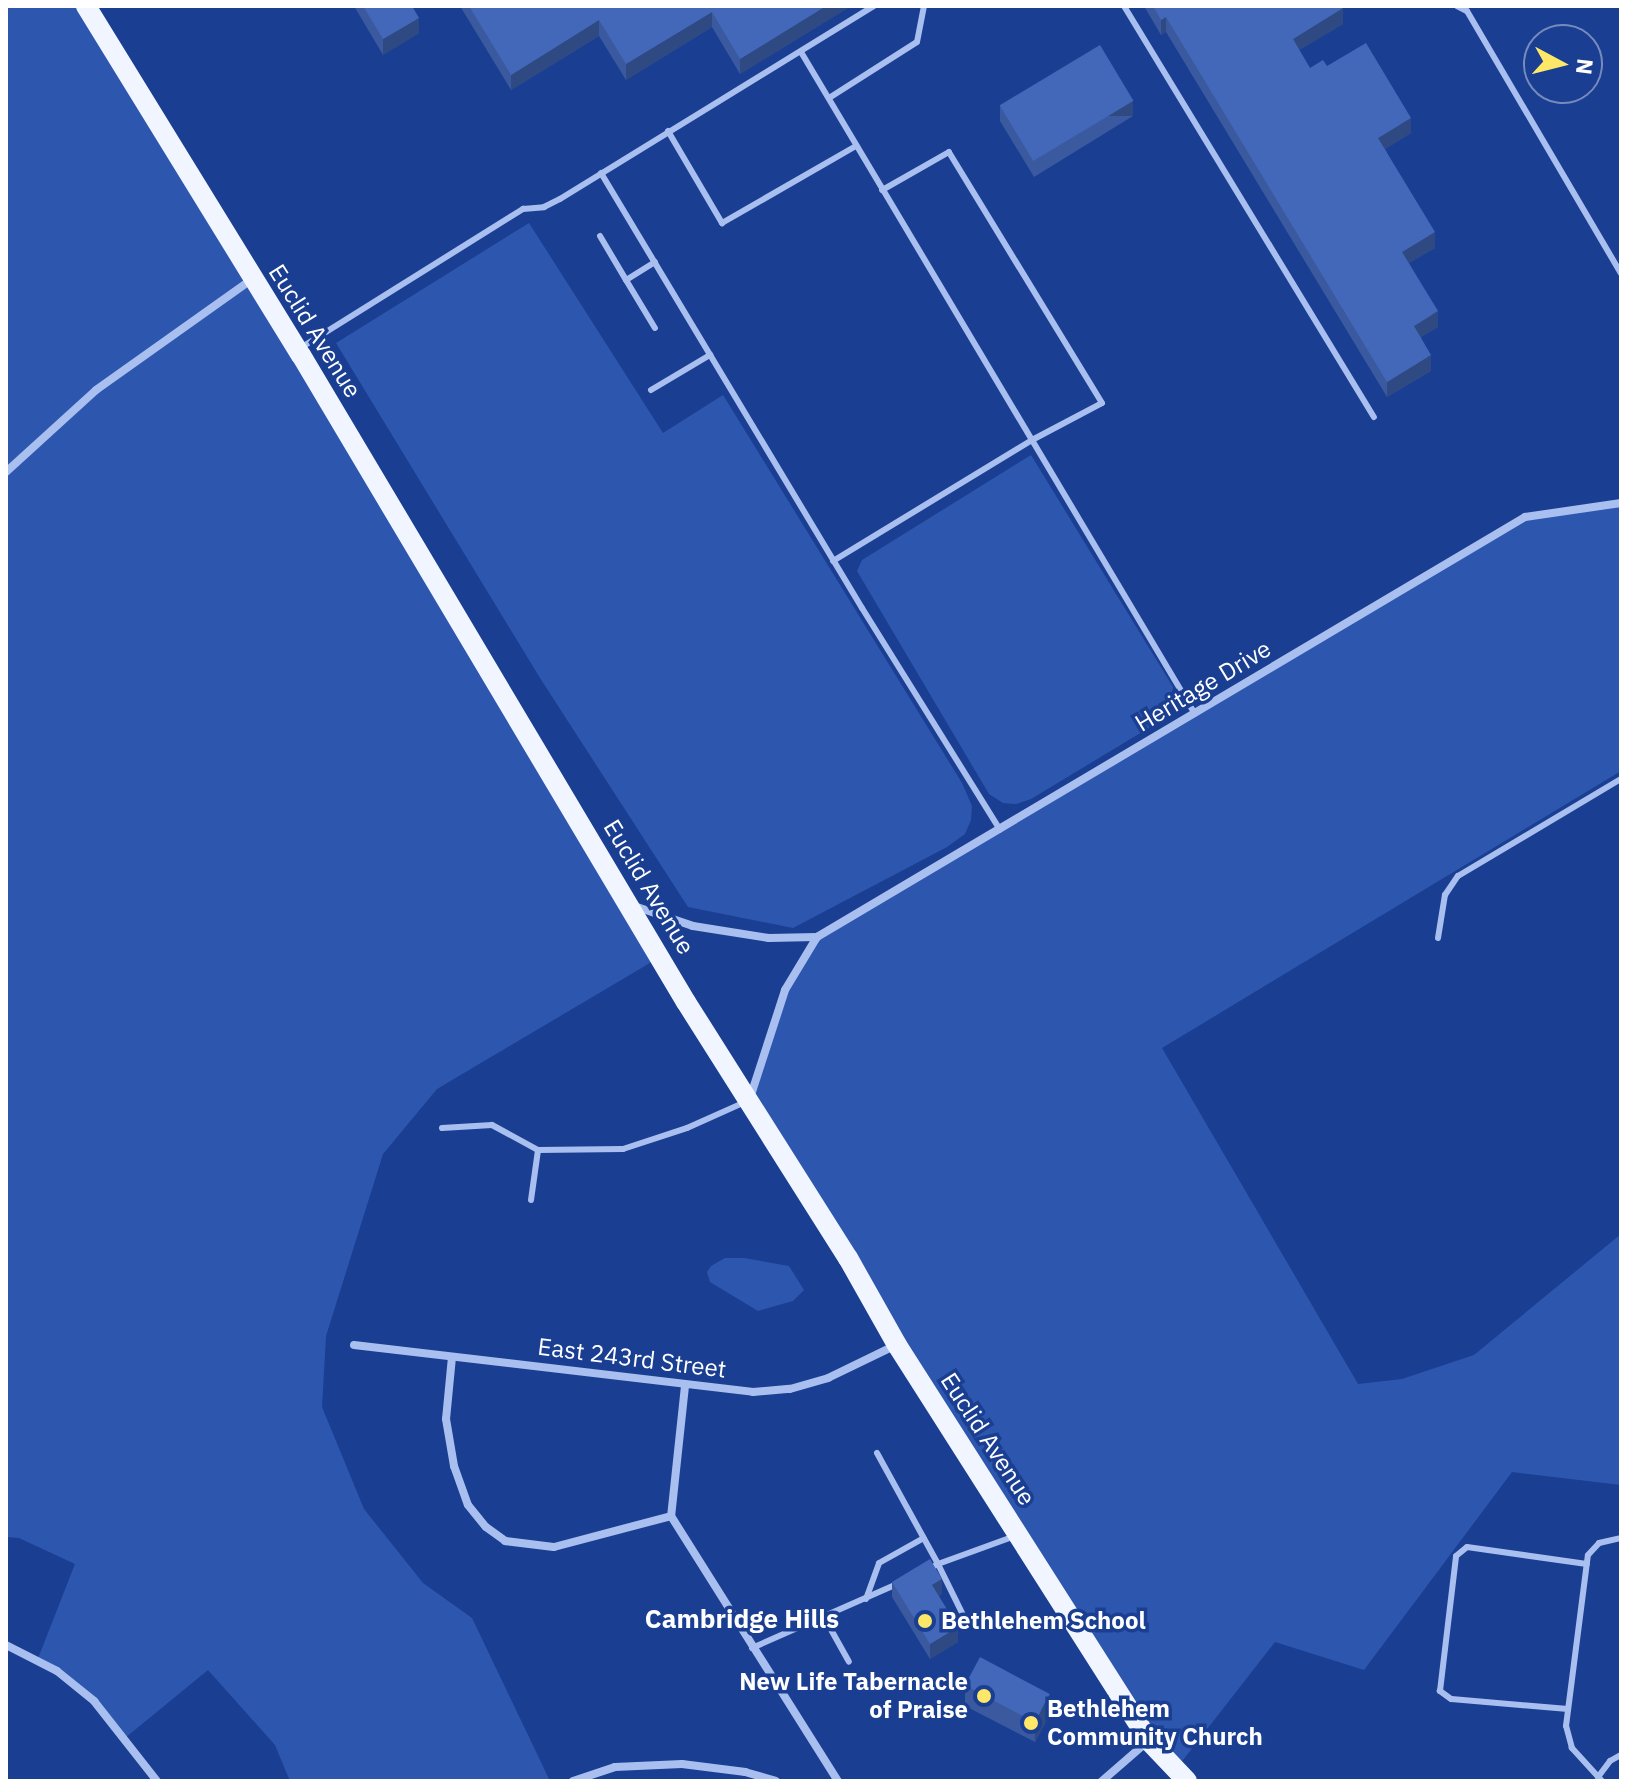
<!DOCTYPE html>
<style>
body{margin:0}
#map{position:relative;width:1627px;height:1787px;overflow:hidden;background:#1a3e91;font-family:"IBM Plex Sans",sans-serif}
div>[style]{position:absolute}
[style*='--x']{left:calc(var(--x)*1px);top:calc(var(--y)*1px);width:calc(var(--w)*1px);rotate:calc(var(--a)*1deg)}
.green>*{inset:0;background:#2d57af}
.lane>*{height:6px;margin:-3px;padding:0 3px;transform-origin:3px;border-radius:3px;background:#a9bfef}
.street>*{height:8px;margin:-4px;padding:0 4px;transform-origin:4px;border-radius:4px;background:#a9bfef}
.primary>*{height:20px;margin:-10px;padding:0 10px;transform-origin:10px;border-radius:10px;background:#f1f5ff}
.wall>*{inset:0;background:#3a599f}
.shaded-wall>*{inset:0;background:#2f4982;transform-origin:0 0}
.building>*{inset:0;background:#4368b9;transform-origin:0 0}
.dots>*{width:22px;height:22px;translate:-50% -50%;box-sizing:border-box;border:4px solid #1a3e91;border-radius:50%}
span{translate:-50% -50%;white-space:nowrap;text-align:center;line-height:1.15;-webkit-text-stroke:7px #1a3e91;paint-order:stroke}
.street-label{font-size:24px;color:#fff}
.poi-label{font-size:24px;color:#fff;font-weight:700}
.left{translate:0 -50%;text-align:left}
.right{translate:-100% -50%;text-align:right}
.neighbourhood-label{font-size:26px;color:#fff;font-weight:700}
.frame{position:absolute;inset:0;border:8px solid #fff;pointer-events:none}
.north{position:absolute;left:1523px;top:24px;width:80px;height:80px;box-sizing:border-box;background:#1a3e91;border:2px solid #768bbd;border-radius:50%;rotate:97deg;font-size:22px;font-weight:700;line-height:32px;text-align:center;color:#fff}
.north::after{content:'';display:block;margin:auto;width:28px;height:36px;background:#ffe767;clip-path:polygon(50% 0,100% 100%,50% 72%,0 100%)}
</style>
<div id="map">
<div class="green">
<div style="clip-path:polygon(6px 6px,86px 6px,660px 957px,437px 1089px,383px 1154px,326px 1336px,322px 1407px,364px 1509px,423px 1583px,472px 1618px,550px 1781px,290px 1781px,275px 1745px,208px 1670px,125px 1738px,94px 1701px,37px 1661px,75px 1564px,19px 1538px,6px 1537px)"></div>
<div style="clip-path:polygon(529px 223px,663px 433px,723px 395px,962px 783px,972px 806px,971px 820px,965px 834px,947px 847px,793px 928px,688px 907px,540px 678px,336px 343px)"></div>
<div style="clip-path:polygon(1031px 455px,1173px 687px,1169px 712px,1157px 723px,1031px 799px,1016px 804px,1003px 803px,989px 794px,857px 571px,862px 560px)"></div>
<div style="clip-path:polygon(1621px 503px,1621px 771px,1162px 1048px,1358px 1384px,1402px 1379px,1474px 1355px,1621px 1234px,1621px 1485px,1512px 1472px,1364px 1670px,1275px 1642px,1176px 1769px,748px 1101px,785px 990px,817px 937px,1525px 517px)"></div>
<div style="clip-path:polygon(725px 1258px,744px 1258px,789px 1266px,804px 1290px,793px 1301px,758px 1311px,710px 1282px,707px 1272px,711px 1266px)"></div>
</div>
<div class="lane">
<div style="--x:1124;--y:6;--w:481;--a:58.7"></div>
<div style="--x:1457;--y:6;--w:11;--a:27"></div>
<div style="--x:1467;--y:11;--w:304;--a:59.6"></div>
<div style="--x:801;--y:52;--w:770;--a:59.24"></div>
<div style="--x:829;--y:98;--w:104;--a:-32.5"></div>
<div style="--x:917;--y:42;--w:37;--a:-79"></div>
<div style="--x:668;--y:131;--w:107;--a:59.6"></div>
<div style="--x:722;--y:223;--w:155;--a:-29.9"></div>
<div style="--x:601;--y:173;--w:507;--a:59.04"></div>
<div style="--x:862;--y:608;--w:261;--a:58.1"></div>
<div style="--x:600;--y:236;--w:51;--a:59.4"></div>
<div style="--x:655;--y:262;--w:34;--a:148"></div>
<div style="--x:626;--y:280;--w:56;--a:58.9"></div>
<div style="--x:302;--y:347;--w:261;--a:-32"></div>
<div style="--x:523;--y:209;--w:21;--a:-5"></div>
<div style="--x:544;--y:207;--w:18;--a:-27"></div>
<div style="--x:560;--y:199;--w:369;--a:-31.6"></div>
<div style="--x:651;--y:390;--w:69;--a:-30.7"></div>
<div style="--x:833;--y:561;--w:233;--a:-31.3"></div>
<div style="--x:1032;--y:440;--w:79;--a:-27.9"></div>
<div style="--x:1102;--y:403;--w:294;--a:-121.4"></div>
<div style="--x:949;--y:152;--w:77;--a:150.4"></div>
<div style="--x:1438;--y:938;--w:44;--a:-80.8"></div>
<div style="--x:1445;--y:895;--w:23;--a:-56"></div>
<div style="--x:1458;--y:876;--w:190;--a:-30.8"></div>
<div style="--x:442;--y:1128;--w:50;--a:-3.4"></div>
<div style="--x:492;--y:1125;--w:52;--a:28.5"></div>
<div style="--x:538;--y:1150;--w:85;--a:-0.7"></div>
<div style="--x:623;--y:1149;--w:67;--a:-18.2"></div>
<div style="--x:687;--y:1128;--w:64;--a:-24.1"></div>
<div style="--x:531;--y:1200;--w:50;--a:-82"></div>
<div style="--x:877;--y:1453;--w:127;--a:61.2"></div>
<div style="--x:938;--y:1564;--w:82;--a:-20"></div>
<div style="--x:929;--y:1569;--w:10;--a:-29"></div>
<div style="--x:938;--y:1564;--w:70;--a:63.8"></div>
<div style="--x:866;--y:1599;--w:38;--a:-70"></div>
<div style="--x:879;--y:1563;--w:51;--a:-29.1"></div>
<div style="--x:824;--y:1617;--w:51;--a:60.9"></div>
<div style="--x:752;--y:1648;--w:158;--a:-23.8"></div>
<div style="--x:1568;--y:1709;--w:117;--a:-175.1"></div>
<div style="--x:1451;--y:1699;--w:14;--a:-144"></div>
<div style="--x:1440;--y:1691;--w:136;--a:-83.2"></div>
<div style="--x:1456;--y:1556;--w:14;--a:-39"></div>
<div style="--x:1467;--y:1547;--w:121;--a:8.1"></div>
<div style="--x:1598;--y:1777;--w:20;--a:-53"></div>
<div style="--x:1610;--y:1761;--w:13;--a:-29"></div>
<div style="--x:1602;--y:1781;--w:45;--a:-132.3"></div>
<div style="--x:1572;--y:1748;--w:23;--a:-105"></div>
<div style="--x:1566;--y:1726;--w:172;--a:-82.7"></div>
<div style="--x:1588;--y:1555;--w:16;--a:-47"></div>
<div style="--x:1599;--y:1543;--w:23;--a:-13"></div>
</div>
<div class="street">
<div style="--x:6;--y:472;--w:122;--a:-42.3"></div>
<div style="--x:96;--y:390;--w:190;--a:-35.4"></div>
<div style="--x:634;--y:906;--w:62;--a:18.7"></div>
<div style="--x:693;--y:926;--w:77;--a:9"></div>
<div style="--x:769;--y:938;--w:48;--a:-1.2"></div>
<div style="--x:817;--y:937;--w:823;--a:-30.68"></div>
<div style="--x:1525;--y:517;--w:97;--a:-8.3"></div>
<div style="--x:750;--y:1098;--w:114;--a:-72"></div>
<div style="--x:785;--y:990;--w:62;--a:-58.9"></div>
<div style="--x:354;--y:1345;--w:402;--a:6.7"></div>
<div style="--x:753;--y:1392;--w:37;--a:-5"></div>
<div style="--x:790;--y:1389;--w:40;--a:-16"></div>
<div style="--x:828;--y:1378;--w:76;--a:-25.9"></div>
<div style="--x:452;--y:1357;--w:62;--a:95.5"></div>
<div style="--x:446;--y:1419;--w:48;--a:80.3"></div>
<div style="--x:454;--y:1466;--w:41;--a:70.3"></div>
<div style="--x:468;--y:1505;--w:28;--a:51"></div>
<div style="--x:486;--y:1527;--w:24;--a:36"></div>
<div style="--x:505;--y:1541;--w:49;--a:7"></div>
<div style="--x:554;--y:1547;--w:121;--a:-14.8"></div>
<div style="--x:685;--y:1386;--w:131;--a:96.1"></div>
<div style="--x:671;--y:1516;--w:313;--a:57.8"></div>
<div style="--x:6;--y:1645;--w:57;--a:27"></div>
<div style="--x:57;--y:1671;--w:48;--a:39"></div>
<div style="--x:94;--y:1701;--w:102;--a:51.8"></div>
<div style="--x:573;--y:1781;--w:44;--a:-18.4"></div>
<div style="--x:615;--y:1767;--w:67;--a:-2.6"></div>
<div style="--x:682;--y:1764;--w:64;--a:7.2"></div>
<div style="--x:745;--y:1772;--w:32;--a:16"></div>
<div style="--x:1102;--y:1781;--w:61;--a:-41"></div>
</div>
<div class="primary">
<div style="--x:86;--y:6;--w:410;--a:58.4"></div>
<div style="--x:301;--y:355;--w:753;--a:59.25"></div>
<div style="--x:686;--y:1002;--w:303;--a:57.7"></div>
<div style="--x:848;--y:1258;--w:100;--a:60.6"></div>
<div style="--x:897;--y:1345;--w:469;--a:57.5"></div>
<div style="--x:1149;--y:1741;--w:55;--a:46.5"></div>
</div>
<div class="wall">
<div style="clip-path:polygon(354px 6px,412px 6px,419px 33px,383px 55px)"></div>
<div style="clip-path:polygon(460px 6px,851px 6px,740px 74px,712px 27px,626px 80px,599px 36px,511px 90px)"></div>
<div style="clip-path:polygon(1144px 6px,1341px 6px,1343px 24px,1299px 50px,1310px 68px,1327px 66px,1411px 133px,1385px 149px,1435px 248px,1409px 263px,1438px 327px,1421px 337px,1431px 371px,1387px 397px,1166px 32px,1161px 35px)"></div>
<div style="clip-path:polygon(1000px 106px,1133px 116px,1034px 177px,1000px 121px)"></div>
<div style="clip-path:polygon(892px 1582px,942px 1594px,939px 1596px,958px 1642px,930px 1659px,892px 1597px)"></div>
<div style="clip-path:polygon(965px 1685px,1050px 1714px,1035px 1742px,965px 1706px)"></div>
</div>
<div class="shaded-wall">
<div style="clip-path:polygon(826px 6px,851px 6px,740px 74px,740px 59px)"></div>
<div style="clip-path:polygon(1343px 8px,1343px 24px,1293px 54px,1293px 39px)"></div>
<div style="clip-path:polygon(712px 12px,712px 27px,626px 80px,626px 64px)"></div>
<div style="clip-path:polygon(1166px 17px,1166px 32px,1161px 35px,1161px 20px)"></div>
<div style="clip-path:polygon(419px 18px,419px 33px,383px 55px,383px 39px)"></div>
<div style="clip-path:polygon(599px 20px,599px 36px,511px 90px,511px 75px)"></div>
<div style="left:1133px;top:101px;width:15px;height:116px;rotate:90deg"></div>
<div style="clip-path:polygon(1411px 118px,1411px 133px,1378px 153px,1378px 138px)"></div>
<div style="clip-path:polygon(1435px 232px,1435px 248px,1402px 267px,1402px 252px)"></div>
<div style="clip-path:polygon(1438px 311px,1438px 327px,1414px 341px,1414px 326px)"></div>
<div style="clip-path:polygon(1431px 355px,1431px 371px,1387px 397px,1387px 382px)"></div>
<div style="clip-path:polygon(942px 1579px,942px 1594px,932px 1600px,932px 1585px)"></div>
<div style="clip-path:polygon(958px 1627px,958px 1642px,930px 1659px,930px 1644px)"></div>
<div style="clip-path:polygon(1050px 1694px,1050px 1714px,1035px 1742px,1035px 1722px)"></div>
</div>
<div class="building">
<div style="clip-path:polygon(363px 6px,412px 6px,419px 18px,383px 39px)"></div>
<div style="clip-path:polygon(469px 6px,826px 6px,740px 59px,712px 12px,626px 64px,599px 20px,511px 75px)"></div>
<div style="clip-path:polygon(1153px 6px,1341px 6px,1343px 8px,1293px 39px,1310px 68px,1323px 60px,1327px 66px,1366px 43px,1411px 118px,1378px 138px,1435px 232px,1402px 252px,1438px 311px,1414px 326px,1431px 355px,1387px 382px,1166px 17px,1161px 20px)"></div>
<div style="left:1100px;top:45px;width:65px;height:117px;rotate:59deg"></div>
<div style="clip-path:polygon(930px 1559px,942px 1579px,932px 1585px,958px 1627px,930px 1644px,892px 1582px)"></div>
<div style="left:980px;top:1657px;width:79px;height:32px;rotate:28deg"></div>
</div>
<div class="dots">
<div style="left:925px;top:1621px;background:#ffe767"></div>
<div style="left:984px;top:1696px;background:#ffe767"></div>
<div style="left:1031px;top:1723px;background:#ffe767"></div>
</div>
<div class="street-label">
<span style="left:315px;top:331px;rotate:58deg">Euclid Avenue</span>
<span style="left:1203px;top:686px;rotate:-31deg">Heritage Drive</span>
<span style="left:649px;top:887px;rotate:59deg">Euclid Avenue</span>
<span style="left:632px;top:1358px;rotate:7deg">East 243rd Street</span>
<span style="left:988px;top:1439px;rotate:57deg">Euclid Avenue</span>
</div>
<div class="poi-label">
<span class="left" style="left:941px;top:1621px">Bethlehem School</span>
<span class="right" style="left:968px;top:1696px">New Life Tabernacle<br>of Praise</span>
<span class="left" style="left:1047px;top:1723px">Bethlehem<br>Community Church</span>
</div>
<div class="neighbourhood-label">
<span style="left:742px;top:1619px">Cambridge Hills</span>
</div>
<div class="frame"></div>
<div class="north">N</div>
</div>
